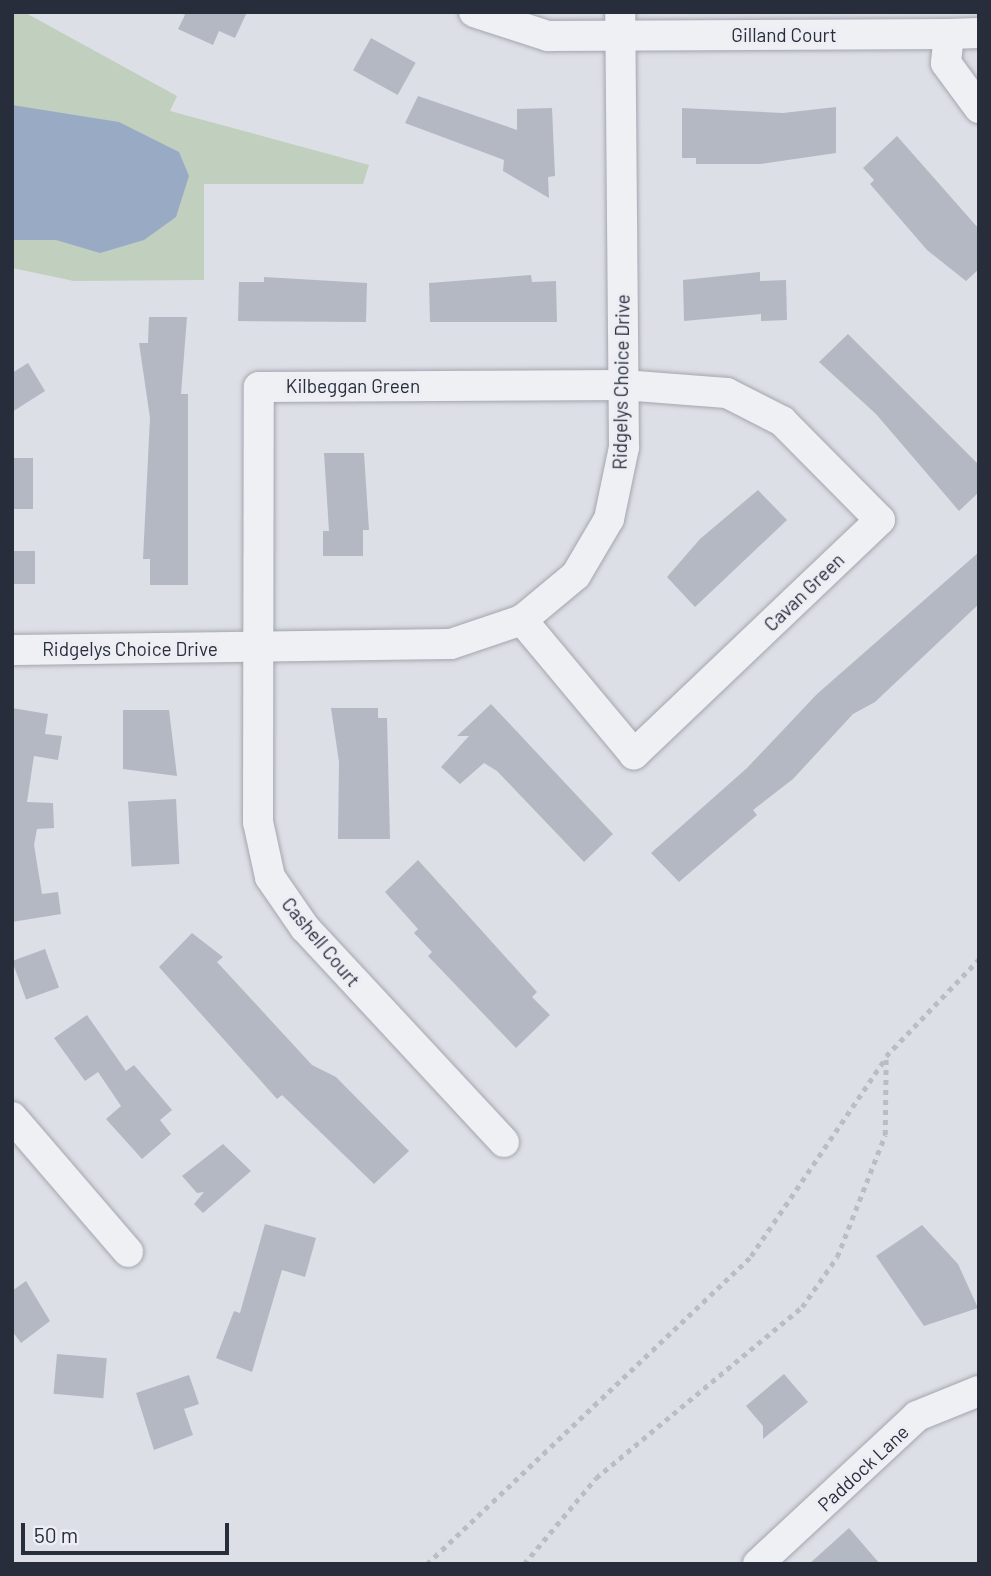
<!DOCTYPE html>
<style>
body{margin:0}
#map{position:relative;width:991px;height:1576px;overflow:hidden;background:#dddfe6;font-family:Barlow,sans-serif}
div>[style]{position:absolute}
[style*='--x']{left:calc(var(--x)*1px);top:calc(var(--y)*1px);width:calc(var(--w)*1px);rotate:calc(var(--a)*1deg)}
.green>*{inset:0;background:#c1cfbe}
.water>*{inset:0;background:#99abc4}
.building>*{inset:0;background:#b4b8c2;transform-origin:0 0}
.path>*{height:4.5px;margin-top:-2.25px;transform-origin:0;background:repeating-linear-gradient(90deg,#bbbdc4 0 5px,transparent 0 10px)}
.roads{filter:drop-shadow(0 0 2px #a3a6af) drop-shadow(0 0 2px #a3a6af)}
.minor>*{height:30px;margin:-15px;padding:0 15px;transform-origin:15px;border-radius:15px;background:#eff0f4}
span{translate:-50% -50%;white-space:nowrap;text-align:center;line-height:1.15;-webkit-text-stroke:7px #eceef4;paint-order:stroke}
.street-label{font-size:19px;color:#272d3b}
.frame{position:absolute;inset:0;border:14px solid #272d3b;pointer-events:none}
.scale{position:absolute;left:21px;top:1523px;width:208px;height:32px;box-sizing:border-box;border:4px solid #272d3b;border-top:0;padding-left:9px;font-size:21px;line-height:24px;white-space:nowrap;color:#272d3b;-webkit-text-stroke:5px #eceef4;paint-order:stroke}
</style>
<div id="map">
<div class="green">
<div style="clip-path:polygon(12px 12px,24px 12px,177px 96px,170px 111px,369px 165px,363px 184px,204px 184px,204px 280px,74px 281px,12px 268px)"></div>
</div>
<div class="water">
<div style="clip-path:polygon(12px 105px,119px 122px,179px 152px,189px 176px,176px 217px,144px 240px,100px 253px,56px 240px,12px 240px)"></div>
</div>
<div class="building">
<div style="clip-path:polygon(178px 12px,247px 12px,235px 38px,219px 31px,213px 45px,178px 29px,185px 15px)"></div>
<div style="left:371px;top:38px;width:51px;height:37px;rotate:29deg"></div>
<div style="clip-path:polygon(418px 96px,517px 130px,517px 109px,552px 108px,555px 176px,548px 177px,549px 198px,503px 171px,504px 160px,405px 123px)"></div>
<div style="clip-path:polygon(836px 107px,836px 153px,760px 164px,696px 164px,696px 158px,682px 158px,682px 108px,783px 113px)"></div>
<div style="clip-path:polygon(897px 136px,979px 229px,979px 269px,966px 281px,927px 250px,870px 184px,874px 180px,863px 168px)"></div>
<div style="clip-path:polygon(760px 272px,760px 281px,786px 280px,787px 320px,761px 321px,761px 314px,684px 321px,683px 280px)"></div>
<div style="clip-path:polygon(531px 275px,532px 282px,556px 281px,557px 322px,430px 322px,429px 283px)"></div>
<div style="clip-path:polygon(264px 277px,367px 283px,366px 322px,238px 321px,239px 282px,264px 282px)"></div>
<div style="clip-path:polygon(149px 317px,187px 317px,181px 394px,188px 394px,188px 585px,150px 585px,150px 559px,143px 559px,150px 418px,139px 343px,148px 343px)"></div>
<div style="clip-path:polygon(848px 334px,979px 465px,979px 492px,959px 511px,876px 414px,819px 362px)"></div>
<div style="clip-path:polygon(28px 363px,45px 391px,12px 412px,12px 373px)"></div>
<div style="clip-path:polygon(324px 453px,364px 453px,369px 530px,363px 530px,363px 556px,323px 556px,323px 531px,329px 531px)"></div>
<div style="left:12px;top:458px;width:21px;height:51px"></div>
<div style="clip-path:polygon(758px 490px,787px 520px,695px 607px,667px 577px,700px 539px)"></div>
<div style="left:12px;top:551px;width:23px;height:33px"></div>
<div style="clip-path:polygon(979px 552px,979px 604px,875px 702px,853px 714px,793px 779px,753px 810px,757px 815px,679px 882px,651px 853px,747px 768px,817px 694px)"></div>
<div style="clip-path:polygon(491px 704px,613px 834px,584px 862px,497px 771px,484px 763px,460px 784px,441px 767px,469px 736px,457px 736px)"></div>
<div style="clip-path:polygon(12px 708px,48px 714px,45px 734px,62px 736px,58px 760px,34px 756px,27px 802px,53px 803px,54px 828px,37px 829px,34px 845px,42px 894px,58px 892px,61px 914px,12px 922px)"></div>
<div style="clip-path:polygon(331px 708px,378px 708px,378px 718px,387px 718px,390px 839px,338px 839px,339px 762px)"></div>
<div style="clip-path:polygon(123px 710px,169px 710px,177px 776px,123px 769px)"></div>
<div style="left:176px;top:799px;width:65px;height:48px;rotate:87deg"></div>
<div style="clip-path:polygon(418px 860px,537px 992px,532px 997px,550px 1015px,516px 1048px,428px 956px,432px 952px,414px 933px,418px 929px,385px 892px)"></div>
<div style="clip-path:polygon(192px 933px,223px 957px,217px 962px,312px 1065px,336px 1077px,409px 1151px,374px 1184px,282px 1095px,277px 1099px,159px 967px)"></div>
<div style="left:45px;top:949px;width:41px;height:35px;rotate:70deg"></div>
<div style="clip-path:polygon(87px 1015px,126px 1071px,134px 1065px,172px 1110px,160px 1120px,171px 1134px,142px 1159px,106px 1119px,121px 1106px,98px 1072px,85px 1081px,54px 1038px)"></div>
<div style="clip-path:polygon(223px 1144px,251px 1171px,203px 1213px,194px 1204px,204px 1192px,197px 1193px,182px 1176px)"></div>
<div style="clip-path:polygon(265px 1224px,316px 1238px,305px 1277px,282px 1270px,252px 1372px,216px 1358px,234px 1311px,240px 1313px)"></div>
<div style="clip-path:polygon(922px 1225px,958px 1264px,978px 1308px,924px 1326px,876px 1256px)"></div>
<div style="clip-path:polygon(26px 1281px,50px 1321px,21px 1343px,12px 1331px,12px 1291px)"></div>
<div style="left:57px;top:1354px;width:50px;height:40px;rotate:5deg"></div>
<div style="clip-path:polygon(784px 1374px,808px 1402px,763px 1439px,763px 1426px,746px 1406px)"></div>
<div style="clip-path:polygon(189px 1375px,199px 1404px,184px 1409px,193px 1435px,154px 1450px,136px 1393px)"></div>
<div style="clip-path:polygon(849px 1528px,880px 1564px,809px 1564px)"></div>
</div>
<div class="path">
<div style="--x:427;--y:1564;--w:447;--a:-43.5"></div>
<div style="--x:751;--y:1256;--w:240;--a:-55.8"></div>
<div style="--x:524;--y:1564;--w:112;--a:-50.1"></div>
<div style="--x:596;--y:1478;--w:268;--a:-39.7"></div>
<div style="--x:802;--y:1307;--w:61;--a:-55"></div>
<div style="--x:837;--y:1257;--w:131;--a:-68.5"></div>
<div style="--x:885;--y:1135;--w:79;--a:-89.3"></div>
<div style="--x:886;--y:1056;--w:134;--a:-46.2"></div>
</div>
<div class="roads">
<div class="minor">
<div style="--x:474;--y:12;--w:78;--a:18"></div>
<div style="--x:548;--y:36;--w:401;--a:-0.3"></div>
<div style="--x:979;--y:33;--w:30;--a:178"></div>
<div style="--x:949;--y:34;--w:29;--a:96"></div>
<div style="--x:946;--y:63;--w:56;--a:53.7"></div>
<div style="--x:12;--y:650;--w:439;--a:-0.8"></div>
<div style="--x:451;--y:644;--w:75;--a:-18.7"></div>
<div style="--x:522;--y:620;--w:70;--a:-39.8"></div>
<div style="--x:576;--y:575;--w:65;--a:-59.5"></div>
<div style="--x:609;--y:519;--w:74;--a:-78.2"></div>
<div style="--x:624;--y:447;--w:435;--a:-90.5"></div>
<div style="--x:12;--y:1117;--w:178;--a:49.3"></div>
<div style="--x:504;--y:1142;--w:292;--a:-132.9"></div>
<div style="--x:305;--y:928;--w:62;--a:-124.5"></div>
<div style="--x:270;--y:877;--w:56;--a:-102.3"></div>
<div style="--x:258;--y:822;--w:435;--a:-89.9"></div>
<div style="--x:259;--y:387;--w:364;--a:-0.3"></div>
<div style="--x:623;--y:385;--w:104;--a:4.4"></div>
<div style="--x:727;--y:393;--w:62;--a:27"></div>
<div style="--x:782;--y:421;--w:139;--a:45.3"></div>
<div style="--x:880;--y:520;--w:340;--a:136.4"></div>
<div style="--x:634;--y:754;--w:175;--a:-129.9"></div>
<div style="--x:758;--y:1564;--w:217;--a:-42.9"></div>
<div style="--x:917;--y:1416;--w:67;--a:-22"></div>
</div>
</div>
<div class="street-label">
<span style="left:784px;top:35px">Gilland Court</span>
<span style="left:621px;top:382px;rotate:-89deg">Ridgelys Choice Drive</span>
<span style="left:353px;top:386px">Kilbeggan Green</span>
<span style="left:804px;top:592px;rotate:-44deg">Cavan Green</span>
<span style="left:130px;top:649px">Ridgelys Choice Drive</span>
<span style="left:321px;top:942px;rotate:50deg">Cashell Court</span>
<span style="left:863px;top:1468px;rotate:-43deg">Paddock Lane</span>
</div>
<div class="frame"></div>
<div class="scale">50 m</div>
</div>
